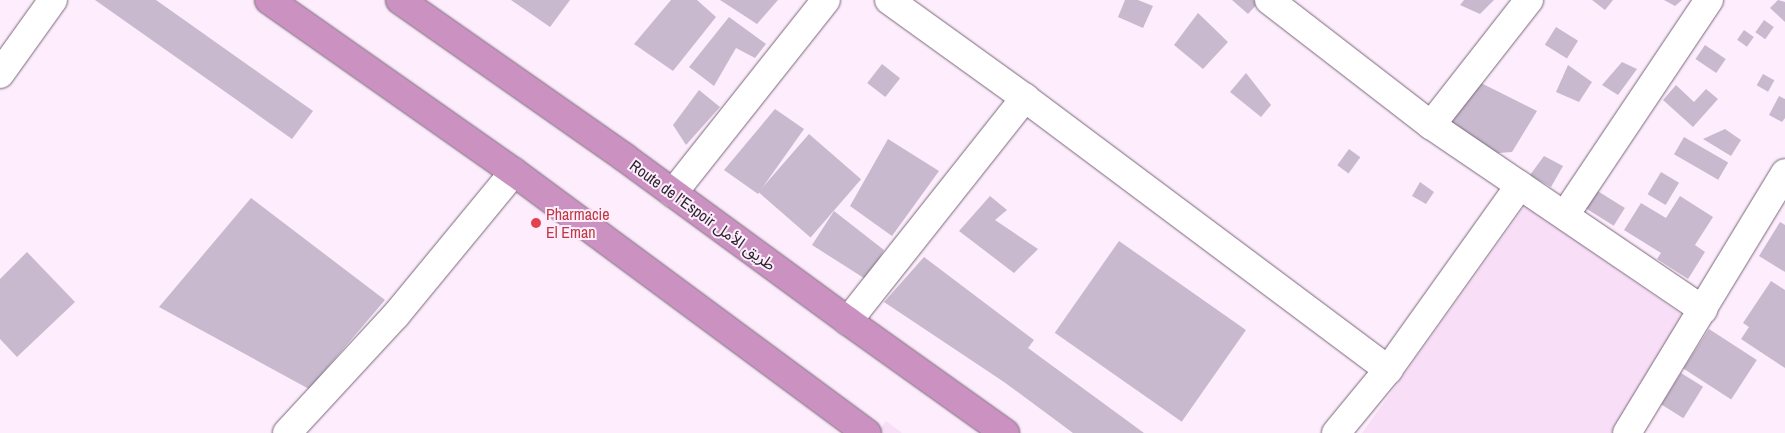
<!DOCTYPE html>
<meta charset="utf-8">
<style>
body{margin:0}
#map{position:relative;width:1785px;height:433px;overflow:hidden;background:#fdedfd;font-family:"Archivo Narrow","Noto Sans Arabic",sans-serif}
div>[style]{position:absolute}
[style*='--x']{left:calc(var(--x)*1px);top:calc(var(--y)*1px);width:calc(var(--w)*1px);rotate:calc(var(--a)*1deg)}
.built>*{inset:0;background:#f8def7}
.building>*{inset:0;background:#c8b9ce;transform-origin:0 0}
.roads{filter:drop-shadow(0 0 1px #767) drop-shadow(0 0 1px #767)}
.street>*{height:28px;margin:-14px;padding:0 14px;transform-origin:14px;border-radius:14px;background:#fff}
.highway>*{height:28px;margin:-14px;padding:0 14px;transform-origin:14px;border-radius:14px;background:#cb91c0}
.dots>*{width:14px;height:14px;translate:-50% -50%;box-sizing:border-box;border:2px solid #fdedfd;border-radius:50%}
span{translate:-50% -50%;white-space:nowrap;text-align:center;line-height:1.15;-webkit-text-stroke:4px #fdedfd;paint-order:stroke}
.health-label{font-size:16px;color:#be3a42}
.left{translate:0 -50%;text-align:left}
.street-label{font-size:16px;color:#2d262d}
</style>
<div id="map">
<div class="built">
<div style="clip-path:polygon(1525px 206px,1687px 318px,1611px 433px,1362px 433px)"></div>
<div style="clip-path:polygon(886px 421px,902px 433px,877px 433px)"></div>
</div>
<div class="building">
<div style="clip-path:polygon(95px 0,156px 0,313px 111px,292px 139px)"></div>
<div style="clip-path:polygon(511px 0,570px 0,550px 27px)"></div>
<div style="clip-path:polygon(671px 0,697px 0,716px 17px,673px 71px,634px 44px)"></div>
<div style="clip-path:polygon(720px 0,778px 0,757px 24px)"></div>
<div style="clip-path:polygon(1125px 0,1138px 0,1153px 6px,1143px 28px,1118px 17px)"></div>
<div style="clip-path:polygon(1232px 0,1254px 0,1258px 3px,1248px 14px)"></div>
<div style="clip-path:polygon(1464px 0,1494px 0,1480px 14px,1460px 5px)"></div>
<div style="clip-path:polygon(1592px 0,1613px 0,1605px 10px)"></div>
<div style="clip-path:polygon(1664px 0,1682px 0,1675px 6px)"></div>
<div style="clip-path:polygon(1778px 0,1785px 2px,1785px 22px,1770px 8px)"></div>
<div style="clip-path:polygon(1198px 13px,1228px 42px,1203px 69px,1174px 45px)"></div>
<div style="clip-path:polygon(729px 17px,766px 44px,755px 58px,736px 48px,714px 86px,689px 67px)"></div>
<div style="left:1764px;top:20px;width:12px;height:15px;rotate:35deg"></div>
<div style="left:1556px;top:27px;width:26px;height:21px;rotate:32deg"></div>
<div style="left:1744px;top:30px;width:12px;height:12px;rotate:35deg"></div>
<div style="left:1705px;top:45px;width:25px;height:17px;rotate:34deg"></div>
<div style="clip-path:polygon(1622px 62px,1637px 69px,1618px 95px,1602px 85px)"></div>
<div style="left:882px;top:64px;width:23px;height:24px;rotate:38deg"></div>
<div style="clip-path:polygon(1568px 65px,1592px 82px,1579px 102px,1556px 92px)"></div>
<div style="clip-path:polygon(1246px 73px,1271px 105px,1261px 117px,1230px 92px)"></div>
<div style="left:1763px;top:74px;width:13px;height:13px;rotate:29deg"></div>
<div style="clip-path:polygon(1473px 79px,1537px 111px,1512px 152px,1498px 153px,1446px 127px)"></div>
<div style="clip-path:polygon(1676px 85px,1694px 102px,1706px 89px,1718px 99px,1693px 127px,1663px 100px)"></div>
<div style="clip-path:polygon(699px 90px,720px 107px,686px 145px,673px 125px)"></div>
<div style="clip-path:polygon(1779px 96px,1785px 99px,1785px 118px,1782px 122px,1769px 115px)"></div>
<div style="clip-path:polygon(775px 109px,804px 129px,758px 194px,724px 170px)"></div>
<div style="clip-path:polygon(1725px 129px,1741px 140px,1731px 156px,1703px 139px)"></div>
<div style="left:809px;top:134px;width:69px;height:77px;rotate:41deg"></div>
<div style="left:1684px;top:137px;width:51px;height:20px;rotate:30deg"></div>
<div style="clip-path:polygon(888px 139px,939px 171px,892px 236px,850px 206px)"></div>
<div style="left:1349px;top:149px;width:14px;height:20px;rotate:36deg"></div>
<div style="clip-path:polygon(1544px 156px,1563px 166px,1551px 187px,1530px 175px)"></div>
<div style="left:1661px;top:172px;width:21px;height:26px;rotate:31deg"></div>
<div style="clip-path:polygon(1420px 182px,1434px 192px,1426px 204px,1412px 196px)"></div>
<div style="left:1596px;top:190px;width:34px;height:21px;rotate:32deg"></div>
<div style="clip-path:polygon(990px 196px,1007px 210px,995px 220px,1038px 249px,1014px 273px,959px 231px)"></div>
<div style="clip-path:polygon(1680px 196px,1713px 217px,1695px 245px,1705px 252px,1688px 279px,1657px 259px,1661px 253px,1624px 230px,1641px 203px,1666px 218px)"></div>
<div style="clip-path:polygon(251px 198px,385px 300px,309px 389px,159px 307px)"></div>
<div style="clip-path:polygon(834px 211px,884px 250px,867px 280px,812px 245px)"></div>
<div style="clip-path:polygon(1780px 222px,1785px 225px,1785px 272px,1759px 256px)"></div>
<div style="left:1119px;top:241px;width:155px;height:112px;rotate:35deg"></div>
<div style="clip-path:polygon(27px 252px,75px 302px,17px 357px,0 339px,0 279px)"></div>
<div style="clip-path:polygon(924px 257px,1034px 340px,1028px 348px,1144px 433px,1073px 433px,1004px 382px,884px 302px)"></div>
<div style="clip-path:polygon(1771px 281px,1785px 290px,1785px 368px,1741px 339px,1749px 327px,1743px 323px)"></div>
<div style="left:1709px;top:329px;width:57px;height:47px;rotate:33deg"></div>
<div style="left:1681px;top:373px;width:26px;height:37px;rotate:32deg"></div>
</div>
<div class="roads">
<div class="street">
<div style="--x:889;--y:0;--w:168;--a:35.8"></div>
<div style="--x:1025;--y:98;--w:454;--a:36.8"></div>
<div style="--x:1269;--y:0;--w:205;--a:37.7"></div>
<div style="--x:1431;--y:125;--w:329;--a:34.2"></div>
<div style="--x:0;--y:74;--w:91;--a:-54.4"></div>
<div style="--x:1431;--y:125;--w:159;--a:-51.9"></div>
<div style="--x:673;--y:193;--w:246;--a:-51.6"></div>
<div style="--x:1565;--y:215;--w:259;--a:-56.2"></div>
<div style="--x:848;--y:321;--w:285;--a:-51.6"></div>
<div style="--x:287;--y:433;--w:161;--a:-47.3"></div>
<div style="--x:396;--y:315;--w:185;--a:-50.5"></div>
<div style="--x:1336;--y:433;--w:82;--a:-50.5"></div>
<div style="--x:1388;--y:370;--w:227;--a:-54.5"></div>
<div style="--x:1627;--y:433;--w:304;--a:-58.7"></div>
</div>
<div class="highway">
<div style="--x:269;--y:0;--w:299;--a:35.1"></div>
<div style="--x:514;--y:172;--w:439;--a:36.5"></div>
<div style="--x:400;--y:0;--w:274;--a:35"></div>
<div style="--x:624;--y:157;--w:278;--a:36.2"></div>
<div style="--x:848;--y:321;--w:193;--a:35.5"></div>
</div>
</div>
<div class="dots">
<div style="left:536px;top:223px;background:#e0444e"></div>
</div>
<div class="health-label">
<span class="left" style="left:546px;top:223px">Pharmacie<br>El Eman</span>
</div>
<div class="street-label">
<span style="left:703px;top:215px;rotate:36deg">Route de l’Espoir طريق الأمل</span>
</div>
</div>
